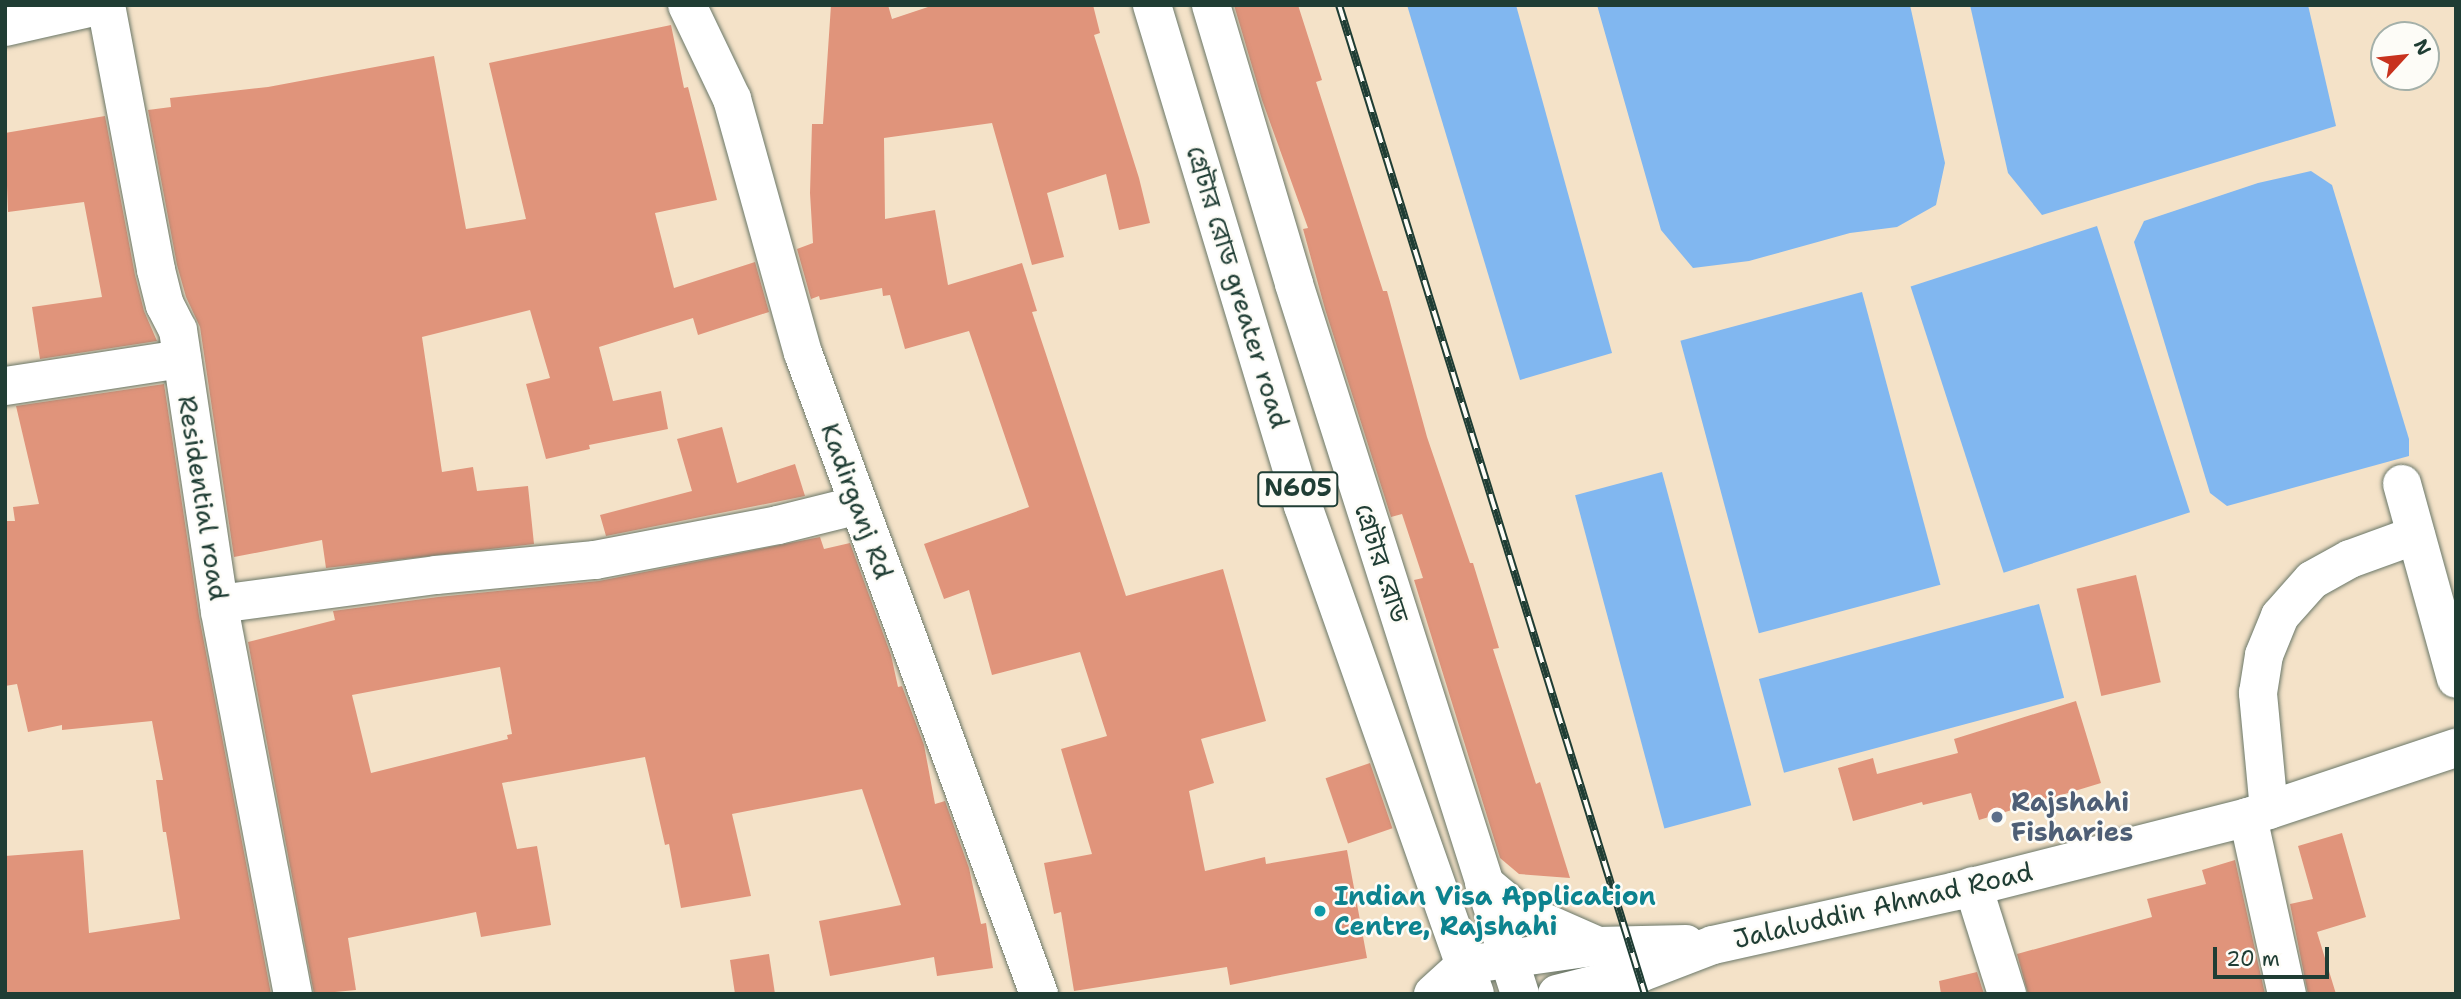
<!DOCTYPE html>
<meta charset="utf-8">
<style>
body{margin:0}
#map{position:relative;width:2461px;height:999px;overflow:hidden;background:#f4e2c8;font-family:"Shantell Sans","Noto Sans Bengali",sans-serif}
div>[style]{position:absolute}
[style*='--x']{left:calc(var(--x)*1px);top:calc(var(--y)*1px);width:calc(var(--w)*1px);rotate:calc(var(--a)*1deg)}
.water>*{inset:0;background:#81b7f0;transform-origin:0 0}
.building>*{inset:0;background:#e0947b;transform-origin:0 0}
.roads{filter:drop-shadow(0 0 2px #6a7768) drop-shadow(0 0 2px #6a7768)}
.street>*{height:38px;margin:-19px;padding:0 19px;transform-origin:19px;border-radius:19px;background:#fff}
.secondary>*{height:38px;margin:-19px;padding:0 19px;transform-origin:19px;border-radius:19px;background:#fff}
.highway>*{height:38px;margin:-19px;padding:0 19px;transform-origin:19px;border-radius:19px;background:#fff}
.rail>*{height:8px;margin-top:-4px;transform-origin:0;background:repeating-linear-gradient(90deg,#fdfcf7 0 16px,#1f3d34 0 32px);box-sizing:border-box;border-block:2px solid #1f3d34}
.dots>*{width:19px;height:19px;translate:-50% -50%;box-sizing:border-box;border:4px solid #fdfcf7;border-radius:50%}
span{translate:-50% -50%;white-space:nowrap;text-align:center;line-height:1.15;-webkit-text-stroke:5px #fdfcf7;paint-order:stroke}
.shield-label span{padding:2px 5px;background:#fdfcf7;border:2px solid;border-radius:5px;-webkit-text-stroke-width:0}
.shield-label{font-size:24px;color:#1f3d34;font-weight:700}
.street-label{font-size:26px;color:#1f3d34}
.service-label{font-size:26px;color:#4e5e75;font-weight:700}
.left{translate:0 -50%;text-align:left}
.culture-label{font-size:26px;color:#0d838f;font-weight:700}
.frame{position:absolute;inset:0;border:7px solid #1f3d34;pointer-events:none}
.north{position:absolute;left:2370px;top:21px;width:70px;height:70px;box-sizing:border-box;background:#fdfcf7;border:2px solid #a4b0a9;border-radius:50%;rotate:63deg;font-size:19px;font-weight:700;line-height:28px;text-align:center;color:#1f3d34}
.north::after{content:'';display:block;margin:auto;width:24px;height:32px;background:#c8321e;clip-path:polygon(50% 0,100% 100%,50% 72%,0 100%)}
.scale{position:absolute;left:2213px;top:947px;width:116px;height:32px;box-sizing:border-box;border:4px solid #1f3d34;border-top:0;padding-left:9px;font-size:21px;line-height:24px;white-space:nowrap;color:#1f3d34;-webkit-text-stroke:5px #fdfcf7;paint-order:stroke}
</style>
<div id="map">
<div class="water">
<div style="clip-path:polygon(1407px 5px,1516px 5px,1612px 353px,1520px 380px)"></div>
<div style="clip-path:polygon(1597px 5px,1910px 5px,1945px 163px,1936px 205px,1897px 227px,1850px 233px,1749px 261px,1693px 268px,1661px 230px)"></div>
<div style="clip-path:polygon(1970px 5px,2308px 5px,2336px 126px,2042px 215px,2008px 173px)"></div>
<div style="clip-path:polygon(2311px 171px,2332px 185px,2409px 439px,2409px 456px,2227px 506px,2210px 493px,2134px 242px,2144px 221px,2258px 183px)"></div>
<div style="left:2097px;top:226px;width:301px;height:196px;rotate:72deg"></div>
<div style="left:1862px;top:292px;width:303px;height:188px;rotate:75deg"></div>
<div style="left:1662px;top:472px;width:345px;height:90px;rotate:75deg"></div>
<div style="left:2039px;top:604px;width:97px;height:290px;rotate:75deg"></div>
</div>
<div class="building">
<div style="clip-path:polygon(831px 5px,888px 5px,892px 19px,934px 5px,1093px 5px,1100px 33px,1094px 35px,1139px 178px,1150px 223px,1119px 230px,1106px 174px,1047px 193px,1064px 257px,1032px 265px,992px 123px,884px 138px,885px 219px,935px 210px,948px 285px,1022px 263px,1037px 311px,1032px 312px,1126px 596px,1223px 569px,1266px 721px,1201px 739px,1214px 783px,1189px 791px,1205px 871px,1265px 857px,1266px 864px,1347px 850px,1367px 958px,1230px 985px,1227px 967px,1074px 991px,1061px 912px,1054px 914px,1044px 863px,1092px 854px,1061px 749px,1107px 736px,1080px 652px,992px 675px,969px 590px,944px 599px,924px 544px,1029px 507px,969px 331px,905px 349px,890px 295px,883px 296px,882px 288px,820px 300px,819px 296px,811px 299px,797px 249px,813px 243px,810px 193px,812px 124px,823px 124px)"></div>
<div style="clip-path:polygon(1234px 5px,1298px 5px,1322px 80px,1316px 82px,1383px 291px,1387px 291px,1427px 437px,1470px 563px,1473px 563px,1499px 648px,1493px 649px,1536px 784px,1540px 782px,1570px 878px,1519px 874px,1500px 858px,1414px 580px,1423px 578px,1402px 514px,1391px 517px,1325px 309px,1303px 229px,1308px 228px,1262px 100px)"></div>
<div style="clip-path:polygon(671px 25px,684px 88px,688px 87px,717px 200px,655px 213px,674px 288px,755px 262px,769px 312px,698px 335px,693px 318px,599px 347px,613px 401px,661px 391px,668px 429px,589px 445px,590px 449px,546px 459px,526px 384px,550px 378px,530px 310px,422px 337px,442px 472px,473px 467px,477px 491px,528px 486px,534px 544px,326px 568px,322px 540px,234px 557px,200px 327px,186px 297px,177px 265px,148px 110px,171px 107px,170px 98px,268px 87px,434px 56px,466px 229px,526px 219px,489px 63px)"></div>
<div style="clip-path:polygon(105px 116px,135px 275px,144px 311px,157px 341px,40px 359px,32px 307px,102px 297px,84px 202px,8px 212px,5px 133px)"></div>
<div style="clip-path:polygon(164px 384px,199px 616px,271px 994px,5px 994px,5px 856px,83px 850px,89px 933px,180px 919px,166px 832px,163px 832px,156px 780px,163px 780px,152px 721px,62px 730px,62px 725px,28px 732px,17px 684px,5px 686px,5px 521px,15px 521px,13px 507px,39px 504px,16px 406px)"></div>
<div style="clip-path:polygon(722px 427px,737px 483px,795px 464px,805px 496px,606px 536px,600px 515px,692px 491px,677px 439px)"></div>
<div style="clip-path:polygon(evenodd,820px 537px,824px 549px,850px 543px,891px 655px,898px 687px,902px 686px,924px 745px,935px 804px,945px 801px,969px 868px,981px 924px,986px 923px,993px 968px,937px 976px,934px 957px,830px 976px,819px 921px,901px 905px,862px 789px,732px 814px,751px 896px,681px 908px,669px 844px,665px 845px,645px 757px,502px 783px,517px 849px,537px 846px,551px 925px,481px 937px,476px 912px,348px 938px,356px 990px,314px 994px,248px 642px,335px 620px,333px 611px,438px 597px,599px 581px,820px 537px,500px 667px,512px 734px,507px 735px,508px 739px,371px 773px,352px 695px,500px 667px)"></div>
<div style="left:2136px;top:575px;width:110px;height:61px;rotate:77deg"></div>
<div style="clip-path:polygon(2076px 701px,2101px 783px,1979px 820px,1971px 793px,1923px 805px,1922px 802px,1853px 821px,1838px 768px,1873px 758px,1877px 774px,1958px 753px,1954px 739px)"></div>
<div style="left:1370px;top:763px;width:69px;height:47px;rotate:71deg"></div>
<div style="clip-path:polygon(2342px 833px,2366px 917px,2317px 932px,2336px 994px,2308px 994px,2290px 904px,2313px 899px,2298px 846px)"></div>
<div style="clip-path:polygon(2235px 860px,2265px 994px,2028px 994px,2017px 954px,2152px 917px,2147px 899px,2206px 884px,2202px 870px)"></div>
<div style="clip-path:polygon(769px 954px,775px 994px,735px 994px,730px 960px)"></div>
<div style="clip-path:polygon(1977px 972px,1984px 994px,1941px 994px,1939px 981px)"></div>
</div>
<div class="roads">
<div class="street">
<div style="--x:106;--y:5;--w:270;--a:79.3"></div>
<div style="--x:156;--y:270;--w:36;--a:76"></div>
<div style="--x:165;--y:305;--w:28;--a:63"></div>
<div style="--x:178;--y:330;--w:285;--a:81.5"></div>
<div style="--x:220;--y:612;--w:389;--a:79.2"></div>
<div style="--x:687;--y:5;--w:104;--a:64.4"></div>
<div style="--x:732;--y:99;--w:264;--a:74.4"></div>
<div style="--x:803;--y:353;--w:683;--a:69.79"></div>
<div style="--x:5;--y:386;--w:179;--a:-8.7"></div>
<div style="--x:2402;--y:484;--w:202;--a:74.5"></div>
<div style="--x:219;--y:604;--w:219;--a:-7.6"></div>
<div style="--x:436;--y:575;--w:160;--a:-5.4"></div>
<div style="--x:595;--y:560;--w:186;--a:-10.8"></div>
<div style="--x:778;--y:525;--w:83;--a:-13.9"></div>
<div style="--x:2269;--y:810;--w:118;--a:-95.4"></div>
<div style="--x:2258;--y:693;--w:38;--a:-81"></div>
<div style="--x:2264;--y:655;--w:42;--a:-67.7"></div>
<div style="--x:2280;--y:616;--w:48;--a:-48.4"></div>
<div style="--x:2312;--y:580;--w:43;--a:-28.9"></div>
<div style="--x:2350;--y:559;--w:70;--a:-20"></div>
<div style="--x:2248;--y:817;--w:181;--a:77.6"></div>
<div style="--x:1973;--y:886;--w:113;--a:72.5"></div>
<div style="--x:1433;--y:994;--w:43;--a:-42.2"></div>
</div>
<div class="secondary">
<div style="--x:5;--y:27;--w:99;--a:-12.8"></div>
<div style="--x:1465;--y:965;--w:134;--a:-8.1"></div>
<div style="--x:1598;--y:946;--w:88;--a:-1.3"></div>
<div style="--x:1557;--y:994;--w:86;--a:-14.2"></div>
<div style="--x:1640;--y:973;--w:78;--a:-21"></div>
<div style="--x:1713;--y:945;--w:249;--a:-12.5"></div>
<div style="--x:1956;--y:891;--w:301;--a:-14.2"></div>
<div style="--x:2248;--y:817;--w:219;--a:-18.4"></div>
</div>
<div class="highway">
<div style="--x:1152;--y:5;--w:523;--a:73.23"></div>
<div style="--x:1303;--y:506;--w:517;--a:70.58"></div>
<div style="--x:1211;--y:5;--w:291;--a:73.4"></div>
<div style="--x:1294;--y:284;--w:745;--a:72.34"></div>
<div style="--x:1484;--y:883;--w:42;--a:40.2"></div>
<div style="--x:1516;--y:910;--w:90;--a:23.7"></div>
<div style="--x:1589;--y:994;--w:23;--a:-38"></div>
</div>
</div>
<div class="rail">
<div style="--x:1339;--y:5;--w:1035;--a:72.81"></div>
</div>
<div class="dots">
<div style="left:1997px;top:817px;background:#5c6f8a"></div>
<div style="left:1320px;top:911px;background:#0f9aa8"></div>
</div>
<div class="shield-label">
<span style="left:1298px;top:489px">N605</span>
</div>
<div class="street-label">
<span style="left:1238px;top:287px;rotate:73deg">গ্রেটার রোড greater road</span>
<span style="left:203px;top:498px;rotate:81deg">Residential road</span>
<span style="left:857px;top:501px;rotate:70deg">Kadirganj Rd</span>
<span style="left:1382px;top:563px;rotate:72deg">গ্রেটার রোড</span>
<span style="left:1883px;top:905px;rotate:-13deg">Jalaluddin Ahmad Road</span>
</div>
<div class="service-label">
<span class="left" style="left:2011px;top:817px">Rajshahi<br>Fisharies</span>
</div>
<div class="culture-label">
<span class="left" style="left:1334px;top:911px">Indian Visa Application<br>Centre, Rajshahi</span>
</div>
<div class="frame"></div>
<div class="north">N</div>
<div class="scale">20 m</div>
</div>
